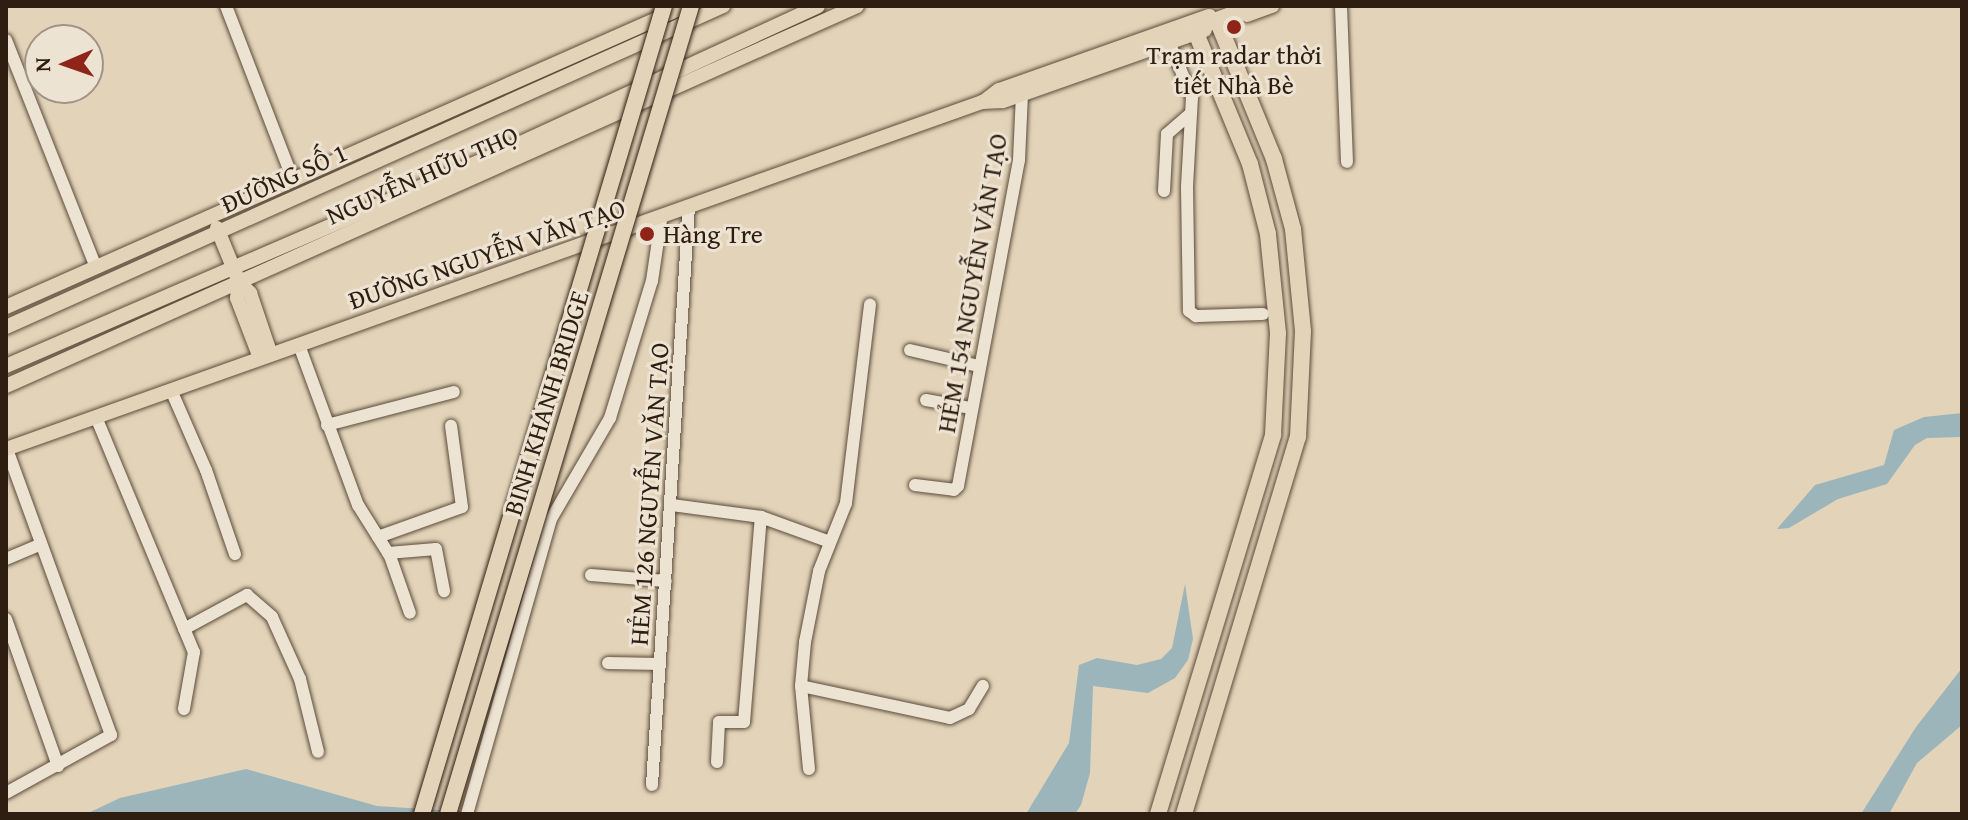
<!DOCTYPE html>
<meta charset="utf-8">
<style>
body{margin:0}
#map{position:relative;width:1968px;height:820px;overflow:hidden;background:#e3d4b9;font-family:"Gentium Book Plus",serif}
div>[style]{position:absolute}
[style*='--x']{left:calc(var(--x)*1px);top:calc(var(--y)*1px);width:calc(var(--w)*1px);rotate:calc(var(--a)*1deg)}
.water>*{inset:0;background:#9bb5bb}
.roads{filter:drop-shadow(0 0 2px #5b4b3b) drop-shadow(0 0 2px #5b4b3b)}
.minor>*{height:12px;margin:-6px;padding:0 6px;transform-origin:6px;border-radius:6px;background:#ede3d2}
.major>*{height:14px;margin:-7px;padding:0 7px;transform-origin:7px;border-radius:7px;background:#e3d4b9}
.highway>*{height:16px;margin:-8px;padding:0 8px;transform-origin:8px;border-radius:8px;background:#e3d4b9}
.bridges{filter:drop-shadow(0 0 2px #2e1d11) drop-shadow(0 0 2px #2e1d11)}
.highway-bridge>*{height:16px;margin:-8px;padding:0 8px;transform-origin:8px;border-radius:8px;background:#e3d4b9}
.dots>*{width:22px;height:22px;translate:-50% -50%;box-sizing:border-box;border:4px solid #ede3d2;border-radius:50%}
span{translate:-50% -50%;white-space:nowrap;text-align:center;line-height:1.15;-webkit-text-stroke:6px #ede3d2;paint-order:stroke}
.poi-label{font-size:26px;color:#2e1d11}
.left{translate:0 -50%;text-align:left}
.street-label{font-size:26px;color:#2e1d11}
.frame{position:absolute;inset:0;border:8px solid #2e1d11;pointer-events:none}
.north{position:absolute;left:24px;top:24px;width:80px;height:80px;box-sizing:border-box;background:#ede3d2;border:2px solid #a19485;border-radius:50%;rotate:268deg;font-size:22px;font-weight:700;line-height:32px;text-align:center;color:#2e1d11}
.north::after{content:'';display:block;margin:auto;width:28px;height:36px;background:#8f2418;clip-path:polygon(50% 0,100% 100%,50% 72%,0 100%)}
</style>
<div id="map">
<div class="water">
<div style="clip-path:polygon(1962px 413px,1962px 437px,1927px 438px,1915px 445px,1887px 484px,1838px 499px,1789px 528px,1777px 529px,1815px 485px,1884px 465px,1894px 430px,1924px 417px)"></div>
<div style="clip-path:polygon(1185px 584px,1193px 639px,1188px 660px,1175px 678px,1148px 693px,1093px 686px,1090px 773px,1081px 805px,1075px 814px,1026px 814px,1069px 743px,1079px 665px,1097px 658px,1137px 665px,1161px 659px,1172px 648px)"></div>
<div style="clip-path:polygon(1962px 668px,1962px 725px,1917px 763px,1889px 814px,1861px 814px,1916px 727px)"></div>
<div style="clip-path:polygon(246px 769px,377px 806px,502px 814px,86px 814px,120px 798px)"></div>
</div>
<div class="roads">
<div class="minor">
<div style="--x:226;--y:6;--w:186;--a:68.9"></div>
<div style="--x:1341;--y:6;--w:156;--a:87.8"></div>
<div style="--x:6;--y:40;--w:244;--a:68.4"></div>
<div style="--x:1169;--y:42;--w:60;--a:67.3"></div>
<div style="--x:1192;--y:97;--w:90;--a:93.2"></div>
<div style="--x:1187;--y:187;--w:124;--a:89.1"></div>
<div style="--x:1189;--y:311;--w:9;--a:36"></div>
<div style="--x:1196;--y:316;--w:67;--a:-1.7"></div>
<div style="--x:1164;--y:191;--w:57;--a:-87"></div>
<div style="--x:1167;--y:134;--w:29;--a:-41"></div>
<div style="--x:299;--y:345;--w:171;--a:69.8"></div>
<div style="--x:358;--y:505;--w:60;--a:57.9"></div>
<div style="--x:390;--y:556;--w:60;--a:70.7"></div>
<div style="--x:910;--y:350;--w:71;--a:13.1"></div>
<div style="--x:171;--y:390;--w:87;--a:66.4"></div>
<div style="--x:206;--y:470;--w:89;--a:71"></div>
<div style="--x:926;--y:400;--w:46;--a:10.1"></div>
<div style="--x:96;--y:417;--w:255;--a:67.4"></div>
<div style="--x:194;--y:652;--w:58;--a:100"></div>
<div style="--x:327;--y:425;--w:131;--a:-14.6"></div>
<div style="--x:915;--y:485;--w:39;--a:7"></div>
<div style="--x:954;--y:490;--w:6;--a:-45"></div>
<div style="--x:958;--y:486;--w:332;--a:-79.4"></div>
<div style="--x:1019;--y:160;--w:65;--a:-87.4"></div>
<div style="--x:672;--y:505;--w:90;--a:7.7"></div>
<div style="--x:761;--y:517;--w:73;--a:19.9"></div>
<div style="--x:378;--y:537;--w:89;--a:-19.7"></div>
<div style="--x:462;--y:507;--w:82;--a:-97.7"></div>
<div style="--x:388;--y:553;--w:48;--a:-4.8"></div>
<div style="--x:436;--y:549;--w:43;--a:79.2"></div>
<div style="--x:6;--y:559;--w:38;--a:-23"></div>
<div style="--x:591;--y:575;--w:75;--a:4.6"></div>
<div style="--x:6;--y:619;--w:156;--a:70.5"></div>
<div style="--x:184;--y:629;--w:72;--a:-28.4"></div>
<div style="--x:247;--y:595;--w:33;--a:41"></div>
<div style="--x:272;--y:617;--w:68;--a:65.7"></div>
<div style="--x:300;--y:679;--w:75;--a:76.1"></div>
<div style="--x:608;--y:663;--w:52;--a:1.1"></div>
<div style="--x:801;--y:686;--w:152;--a:12.1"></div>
<div style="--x:950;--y:718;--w:21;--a:-25"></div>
<div style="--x:969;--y:709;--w:27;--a:-59"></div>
<div style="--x:717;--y:762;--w:40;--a:-87.1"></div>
<div style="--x:719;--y:722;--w:25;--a:0"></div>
<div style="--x:744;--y:722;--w:206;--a:-85.3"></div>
<div style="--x:809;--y:769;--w:83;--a:-95.5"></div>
<div style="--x:801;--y:686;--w:44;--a:-84.8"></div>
<div style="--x:805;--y:642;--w:72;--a:-78.8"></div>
<div style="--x:819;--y:571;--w:73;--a:-68.3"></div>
<div style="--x:846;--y:503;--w:200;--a:-83.1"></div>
<div style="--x:652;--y:785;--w:580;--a:-86.34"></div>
<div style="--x:6;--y:793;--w:120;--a:-28.9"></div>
<div style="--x:111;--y:735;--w:304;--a:-110"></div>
<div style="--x:467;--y:814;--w:307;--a:-74.1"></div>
<div style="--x:551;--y:519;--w:117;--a:-59.7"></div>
<div style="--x:610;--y:418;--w:143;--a:-73"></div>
<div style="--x:652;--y:281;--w:62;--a:-81.6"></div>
</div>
<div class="major">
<div style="--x:1247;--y:15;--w:27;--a:-20"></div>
<div style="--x:983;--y:102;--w:20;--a:-37"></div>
<div style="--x:999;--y:90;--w:223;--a:-19.4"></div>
<div style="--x:217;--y:228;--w:58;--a:67.8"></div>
<div style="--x:239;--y:282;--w:16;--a:45"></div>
<div style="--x:250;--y:293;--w:65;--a:71.3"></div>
<div style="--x:239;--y:282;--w:16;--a:97"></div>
<div style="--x:237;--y:298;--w:64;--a:69"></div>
<div style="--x:6;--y:307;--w:744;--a:-23.88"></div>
<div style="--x:6;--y:327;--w:786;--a:-24.12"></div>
<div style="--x:6;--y:366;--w:537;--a:-23.37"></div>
<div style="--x:499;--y:153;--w:351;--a:-24.7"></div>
<div style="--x:6;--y:386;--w:932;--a:-24.06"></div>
<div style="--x:6;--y:449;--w:1036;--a:-19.57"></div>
<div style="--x:982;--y:102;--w:21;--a:-3"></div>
<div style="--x:1003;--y:101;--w:214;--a:-19.4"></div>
</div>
<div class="highway">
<div style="--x:1158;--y:814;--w:396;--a:-73.1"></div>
<div style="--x:1273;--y:435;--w:102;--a:-87.2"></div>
<div style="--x:1278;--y:333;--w:100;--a:-95.8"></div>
<div style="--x:1268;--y:234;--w:72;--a:-104.4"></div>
<div style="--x:1250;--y:164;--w:142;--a:-112.4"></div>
<div style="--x:1196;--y:33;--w:8;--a:-60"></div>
<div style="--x:1200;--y:26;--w:59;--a:-19.7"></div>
<div style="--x:1184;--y:814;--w:394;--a:-73.2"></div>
<div style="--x:1298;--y:437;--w:106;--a:-87.3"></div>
<div style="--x:1303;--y:331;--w:102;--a:-95.6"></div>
<div style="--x:1293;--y:229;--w:73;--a:-105.2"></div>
<div style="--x:1274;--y:159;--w:145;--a:-112.3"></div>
</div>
</div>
<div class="bridges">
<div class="highway-bridge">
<div style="--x:422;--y:814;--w:843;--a:-73.33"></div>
<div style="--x:448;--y:814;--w:844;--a:-73.26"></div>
</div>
</div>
<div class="dots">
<div style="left:1234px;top:27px;background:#8f2418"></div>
<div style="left:647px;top:234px;background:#8f2418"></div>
</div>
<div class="poi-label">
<span style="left:1234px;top:70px">Trạm radar thời<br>tiết Nhà Bè</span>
<span class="left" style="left:663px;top:234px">Hàng Tre</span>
</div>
<div class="street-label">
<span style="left:422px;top:175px;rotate:-24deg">NGUYỄN HỮU THỌ</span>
<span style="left:284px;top:178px;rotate:-24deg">ĐƯỜNG SỐ 1</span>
<span style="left:487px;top:254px;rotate:-19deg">ĐƯỜNG NGUYỄN VĂN TẠO</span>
<span style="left:972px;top:283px;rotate:-80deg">HẺM 154 NGUYỄN VĂN TẠO</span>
<span style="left:546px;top:403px;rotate:-73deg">BINH KHANH BRIDGE</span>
<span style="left:649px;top:494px;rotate:-86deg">HẺM 126 NGUYỄN VĂN TẠO</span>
</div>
<div class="frame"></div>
<div class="north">N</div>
</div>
